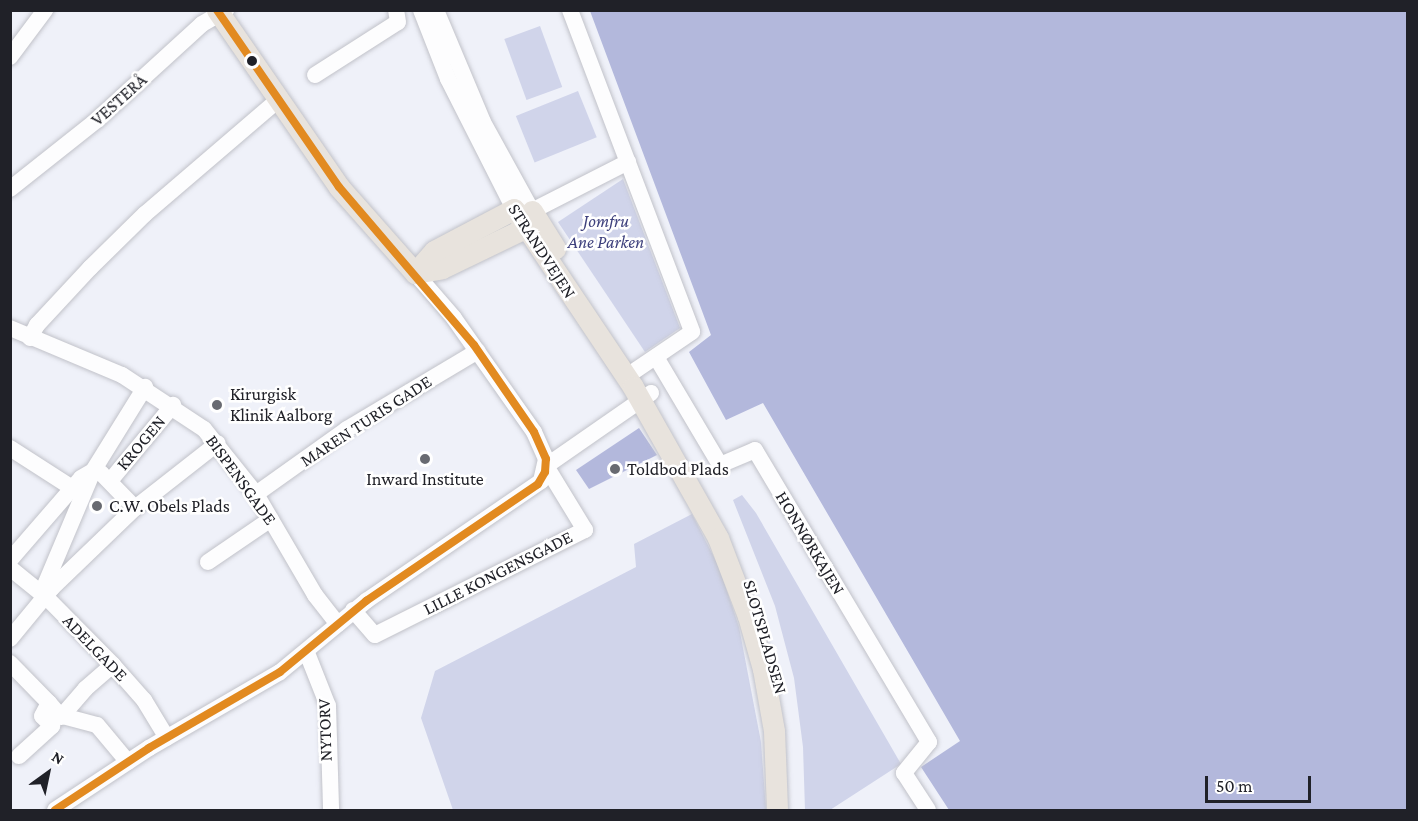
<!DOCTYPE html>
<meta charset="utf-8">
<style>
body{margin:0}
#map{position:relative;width:1418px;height:821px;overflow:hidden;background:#eff1f9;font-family:"Crimson Pro",serif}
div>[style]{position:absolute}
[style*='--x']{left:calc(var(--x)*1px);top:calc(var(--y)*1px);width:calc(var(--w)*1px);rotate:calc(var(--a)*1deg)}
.green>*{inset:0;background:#d0d4ea;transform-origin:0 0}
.water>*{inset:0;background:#b3b8dc}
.roads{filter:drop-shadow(0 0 2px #c1c2c9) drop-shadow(0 0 2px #c1c2c9)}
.minor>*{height:16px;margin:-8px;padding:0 8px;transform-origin:8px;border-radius:8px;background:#fdfdfe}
.major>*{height:21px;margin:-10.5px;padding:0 10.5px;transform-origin:10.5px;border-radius:10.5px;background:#e8e3dd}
.bus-1>*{height:8px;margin:-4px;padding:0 4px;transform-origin:4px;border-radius:4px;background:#e28a20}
.dots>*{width:16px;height:16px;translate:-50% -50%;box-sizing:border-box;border:3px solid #fff;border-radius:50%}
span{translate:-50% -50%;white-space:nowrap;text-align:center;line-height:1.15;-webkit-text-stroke:5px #fff;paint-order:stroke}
.street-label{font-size:18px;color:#202128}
.park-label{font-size:18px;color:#3e417d;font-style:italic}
.poi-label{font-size:18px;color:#202128}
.left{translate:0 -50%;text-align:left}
.frame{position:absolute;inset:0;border:12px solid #202128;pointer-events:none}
.north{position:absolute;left:18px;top:743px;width:60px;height:60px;-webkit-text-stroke:4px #fff;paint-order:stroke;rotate:33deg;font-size:16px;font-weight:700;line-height:24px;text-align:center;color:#202128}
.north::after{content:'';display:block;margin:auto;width:21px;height:27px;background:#202128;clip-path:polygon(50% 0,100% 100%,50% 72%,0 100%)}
.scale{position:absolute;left:1205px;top:776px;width:106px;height:27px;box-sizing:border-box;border:3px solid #202128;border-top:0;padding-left:8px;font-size:18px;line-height:21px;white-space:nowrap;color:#202128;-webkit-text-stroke:4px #fff;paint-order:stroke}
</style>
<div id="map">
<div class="green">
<div style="left:540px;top:26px;width:65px;height:38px;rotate:70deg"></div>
<div style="left:578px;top:91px;width:50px;height:67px;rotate:68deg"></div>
<div style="clip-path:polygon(623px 179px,680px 328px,645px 352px,558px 222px)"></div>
<div style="clip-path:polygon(742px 495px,756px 513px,901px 764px,830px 810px,805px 810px,803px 747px,794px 678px,775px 606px,733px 500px)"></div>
<div style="clip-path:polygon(692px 514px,719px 567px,739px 627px,761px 742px,766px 810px,453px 810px,421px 718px,435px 671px,636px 567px,634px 544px)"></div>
</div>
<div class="water">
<div style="clip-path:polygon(590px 11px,1407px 11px,1407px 810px,949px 810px,921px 767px,960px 741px,763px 403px,726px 420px,689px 352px,711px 335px)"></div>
<div style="clip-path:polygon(639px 428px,657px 455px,589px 489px,576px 470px)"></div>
</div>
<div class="roads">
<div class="minor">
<div style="--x:421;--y:10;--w:74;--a:68.6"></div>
<div style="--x:448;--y:79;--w:146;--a:63.1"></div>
<div style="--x:436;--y:10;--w:121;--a:67.2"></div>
<div style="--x:483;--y:122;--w:102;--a:61.2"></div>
<div style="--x:532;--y:211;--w:108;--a:-27"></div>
<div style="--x:570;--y:10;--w:344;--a:69.2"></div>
<div style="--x:692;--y:332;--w:68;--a:145.8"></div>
<div style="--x:10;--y:57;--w:59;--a:-53.3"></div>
<div style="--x:315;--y:75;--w:98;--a:-32.6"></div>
<div style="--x:398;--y:22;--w:12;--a:-99"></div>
<div style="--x:10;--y:189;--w:111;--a:-38.4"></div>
<div style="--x:97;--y:120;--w:142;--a:-42.4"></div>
<div style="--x:202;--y:24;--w:28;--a:-30"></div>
<div style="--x:10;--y:328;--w:121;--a:22.8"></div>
<div style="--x:122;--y:375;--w:98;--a:33.4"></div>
<div style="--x:204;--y:429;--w:83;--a:51.3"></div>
<div style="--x:256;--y:494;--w:117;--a:59.7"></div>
<div style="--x:315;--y:595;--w:37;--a:52"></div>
<div style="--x:30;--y:338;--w:15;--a:-62"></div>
<div style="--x:37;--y:325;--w:78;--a:-47.1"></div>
<div style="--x:90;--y:268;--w:77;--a:-44.5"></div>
<div style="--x:145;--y:214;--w:175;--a:-40.6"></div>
<div style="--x:656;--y:357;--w:126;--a:59.3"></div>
<div style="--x:720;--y:465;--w:38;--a:-23"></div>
<div style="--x:755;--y:450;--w:340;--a:59.2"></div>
<div style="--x:929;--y:742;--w:40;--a:129"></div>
<div style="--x:904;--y:773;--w:44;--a:57"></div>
<div style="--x:10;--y:448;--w:74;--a:32.8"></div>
<div style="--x:546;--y:466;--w:128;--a:-34.8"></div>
<div style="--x:110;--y:481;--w:99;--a:-50.3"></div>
<div style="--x:256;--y:494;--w:112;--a:-35.5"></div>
<div style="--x:347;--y:429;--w:152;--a:-30.8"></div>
<div style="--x:135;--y:508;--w:105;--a:-38.1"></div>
<div style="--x:10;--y:560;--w:108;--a:-49.1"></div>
<div style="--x:81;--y:478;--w:14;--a:-30"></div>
<div style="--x:93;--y:471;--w:8;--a:14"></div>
<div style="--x:101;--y:473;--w:49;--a:45.8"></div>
<div style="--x:135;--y:508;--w:115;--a:136.1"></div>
<div style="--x:52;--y:588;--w:66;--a:129.5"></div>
<div style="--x:208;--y:562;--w:76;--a:-34.3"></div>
<div style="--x:10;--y:568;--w:48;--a:39"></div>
<div style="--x:47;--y:598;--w:94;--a:45.4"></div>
<div style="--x:113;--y:665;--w:47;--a:48.5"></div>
<div style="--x:144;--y:700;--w:44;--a:58.8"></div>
<div style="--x:42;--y:592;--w:131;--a:-67.1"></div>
<div style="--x:93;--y:471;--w:99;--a:-58.2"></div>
<div style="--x:353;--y:610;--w:33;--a:49"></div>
<div style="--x:375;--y:635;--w:235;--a:-26.6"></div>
<div style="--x:585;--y:530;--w:75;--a:-121.4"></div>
<div style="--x:307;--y:653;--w:57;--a:68.4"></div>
<div style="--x:328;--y:706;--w:104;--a:88.3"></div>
<div style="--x:10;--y:663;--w:56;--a:45.7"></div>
<div style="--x:59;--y:715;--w:39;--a:15"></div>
<div style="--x:97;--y:725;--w:48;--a:50"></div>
<div style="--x:61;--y:717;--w:37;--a:-49"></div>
<div style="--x:85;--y:689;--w:37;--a:-41"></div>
<div style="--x:19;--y:756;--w:45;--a:-42.3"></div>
<div style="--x:52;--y:726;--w:14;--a:-135"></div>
<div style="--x:42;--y:716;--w:15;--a:-62"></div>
<div style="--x:49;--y:703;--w:11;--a:49"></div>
<div style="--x:55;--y:810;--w:113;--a:-33.4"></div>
<div style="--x:149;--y:748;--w:151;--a:-30.1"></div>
<div style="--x:280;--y:672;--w:112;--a:-39.5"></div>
<div style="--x:366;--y:601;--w:212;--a:-34.4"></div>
<div style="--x:541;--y:481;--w:23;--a:-77"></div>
<div style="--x:546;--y:459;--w:30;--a:-114"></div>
<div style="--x:534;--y:432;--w:139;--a:-125.1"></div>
<div style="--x:454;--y:318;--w:60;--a:-130.9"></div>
</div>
<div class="major">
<div style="--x:217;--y:10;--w:215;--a:55.4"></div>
<div style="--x:339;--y:187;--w:115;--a:48.5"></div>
<div style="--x:514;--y:209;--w:214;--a:56.2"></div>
<div style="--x:633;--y:387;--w:173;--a:60.6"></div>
<div style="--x:718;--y:538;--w:84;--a:69"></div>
<div style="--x:748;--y:616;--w:55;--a:74.2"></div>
<div style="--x:763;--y:669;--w:63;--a:79.9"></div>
<div style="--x:774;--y:731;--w:79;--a:87.8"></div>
<div style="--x:532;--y:211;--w:44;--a:58.1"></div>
<div style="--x:415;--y:273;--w:27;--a:-10"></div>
<div style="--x:442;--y:268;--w:92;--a:-25.7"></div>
<div style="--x:415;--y:273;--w:29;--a:-49"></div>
<div style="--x:434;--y:251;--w:90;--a:-27.7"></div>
</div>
</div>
<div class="bus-1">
<div style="--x:55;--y:810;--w:113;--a:-33.4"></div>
<div style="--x:149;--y:748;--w:151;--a:-30.1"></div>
<div style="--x:280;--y:672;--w:112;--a:-39.5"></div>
<div style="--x:366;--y:601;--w:208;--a:-34.2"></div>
<div style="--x:538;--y:484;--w:14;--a:-60"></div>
<div style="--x:545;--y:472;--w:13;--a:-86"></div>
<div style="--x:546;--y:459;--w:30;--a:-114"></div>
<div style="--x:534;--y:432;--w:106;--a:-124.6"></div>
<div style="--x:474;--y:345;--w:208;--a:-130.5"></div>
<div style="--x:339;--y:187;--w:215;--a:-124.6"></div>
</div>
<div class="dots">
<div style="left:252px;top:61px;background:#202128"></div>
<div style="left:217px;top:405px;background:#686a71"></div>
<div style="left:425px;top:459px;background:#686a71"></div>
<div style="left:615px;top:469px;background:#686a71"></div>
<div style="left:97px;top:506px;background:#686a71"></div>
</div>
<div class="street-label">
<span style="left:119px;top:100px;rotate:-42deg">VESTERÅ</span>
<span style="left:542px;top:251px;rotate:57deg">STRANDVEJEN</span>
<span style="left:366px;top:421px;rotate:-33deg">MAREN TURIS GADE</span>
<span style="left:141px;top:443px;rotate:-50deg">KROGEN</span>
<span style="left:241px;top:480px;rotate:54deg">BISPENSGADE</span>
<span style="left:810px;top:543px;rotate:59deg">HONNØRKAJEN</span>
<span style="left:498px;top:573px;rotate:-27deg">LILLE KONGENSGADE</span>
<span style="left:765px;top:637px;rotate:74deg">SLOTSPLADSEN</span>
<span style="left:95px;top:648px;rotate:46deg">ADELGADE</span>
<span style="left:325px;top:730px;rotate:-92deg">NYTORV</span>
</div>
<div class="park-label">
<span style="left:606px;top:232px">Jomfru<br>Ane Parken</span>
</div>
<div class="poi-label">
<span class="left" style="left:230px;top:405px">Kirurgisk<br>Klinik Aalborg</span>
<span class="left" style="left:627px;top:469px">Toldbod Plads</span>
<span style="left:425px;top:479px">Inward Institute</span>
<span class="left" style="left:109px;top:506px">C.W. Obels Plads</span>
</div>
<div class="frame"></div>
<div class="north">N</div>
<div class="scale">50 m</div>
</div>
